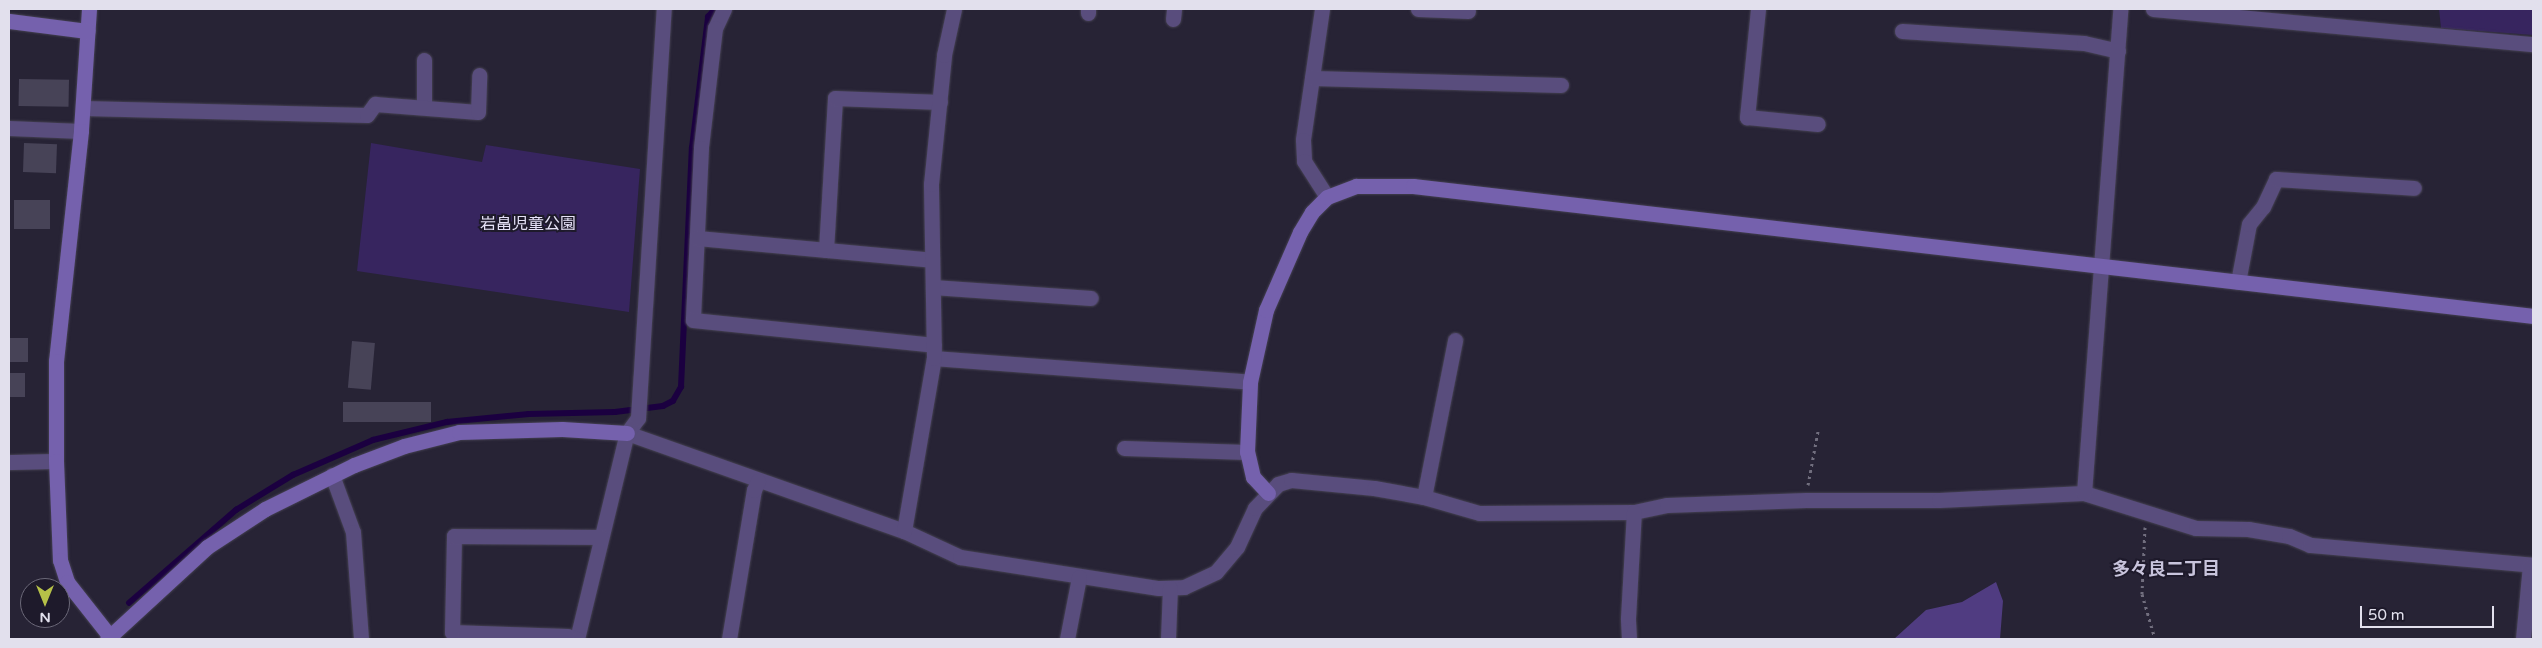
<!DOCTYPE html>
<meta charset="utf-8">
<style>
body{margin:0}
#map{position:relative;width:2542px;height:648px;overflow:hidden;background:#272335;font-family:"Varela Round","Noto Sans JP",sans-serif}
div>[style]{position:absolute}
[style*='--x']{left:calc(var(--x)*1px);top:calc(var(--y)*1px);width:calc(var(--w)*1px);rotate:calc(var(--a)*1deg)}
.green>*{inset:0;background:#37255f}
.forest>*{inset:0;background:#503c81}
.stream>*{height:5.5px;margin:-2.75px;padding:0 2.75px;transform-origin:2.75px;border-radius:2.75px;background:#1b0040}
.building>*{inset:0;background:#474357;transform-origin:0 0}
.path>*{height:3px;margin-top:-1.5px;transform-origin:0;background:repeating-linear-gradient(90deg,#716e7e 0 2.5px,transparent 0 6.5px)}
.roads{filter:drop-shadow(0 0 1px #454152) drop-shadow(0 0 1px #454152)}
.street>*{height:15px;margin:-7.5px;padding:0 7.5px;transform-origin:7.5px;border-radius:7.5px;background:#594d7d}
.secondary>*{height:15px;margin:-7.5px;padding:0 7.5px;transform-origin:7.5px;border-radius:7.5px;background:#7561ad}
span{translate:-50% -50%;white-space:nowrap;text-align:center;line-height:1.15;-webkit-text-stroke:4px #1e1a2b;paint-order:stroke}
.park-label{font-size:16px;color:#e5e1f6}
.neighbourhood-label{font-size:18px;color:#c8c4dc;font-weight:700}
.frame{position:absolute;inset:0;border:10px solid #e2e0ed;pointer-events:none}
.north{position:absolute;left:20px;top:578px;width:50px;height:50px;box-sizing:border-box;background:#1e1a2b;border:1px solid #6c6979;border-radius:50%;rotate:180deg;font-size:14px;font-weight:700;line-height:20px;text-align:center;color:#e2e0ed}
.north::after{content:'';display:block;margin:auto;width:18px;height:22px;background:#b6c148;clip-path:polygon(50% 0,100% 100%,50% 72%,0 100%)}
.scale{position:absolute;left:2360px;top:606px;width:134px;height:22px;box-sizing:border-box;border:2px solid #e2e0ed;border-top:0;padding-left:6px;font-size:15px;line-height:18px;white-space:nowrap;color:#e2e0ed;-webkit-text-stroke:4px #1e1a2b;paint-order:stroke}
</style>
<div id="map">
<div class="green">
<div style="clip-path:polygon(2439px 9px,2533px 9px,2533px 35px,2441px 28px)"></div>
<div style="clip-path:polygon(371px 143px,482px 162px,486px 145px,640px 169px,629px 312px,357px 271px)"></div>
</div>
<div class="forest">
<div style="clip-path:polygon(1996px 582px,2003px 601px,2000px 639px,1894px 639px,1926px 610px,1962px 602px)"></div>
</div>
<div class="stream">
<div style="--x:129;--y:603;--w:142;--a:-41"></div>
<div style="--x:236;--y:510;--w:67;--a:-31.6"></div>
<div style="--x:293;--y:475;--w:87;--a:-23.6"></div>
<div style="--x:373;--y:440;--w:76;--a:-13.7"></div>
<div style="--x:447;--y:422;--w:82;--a:-5.6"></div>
<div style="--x:529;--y:414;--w:86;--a:-1.3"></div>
<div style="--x:615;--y:412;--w:48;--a:-7.1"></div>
<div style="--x:663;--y:406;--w:11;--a:-27"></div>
<div style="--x:673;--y:401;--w:16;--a:-60"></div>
<div style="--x:681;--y:387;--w:239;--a:-87.4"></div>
<div style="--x:692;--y:148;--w:132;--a:-83"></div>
<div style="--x:708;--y:17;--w:11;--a:-49"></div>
</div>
<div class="building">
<div style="left:19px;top:79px;width:50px;height:27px;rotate:1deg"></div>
<div style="left:24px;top:143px;width:33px;height:29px;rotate:2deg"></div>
<div style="left:14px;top:200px;width:36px;height:29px"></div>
<div style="left:9px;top:338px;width:19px;height:24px"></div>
<div style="left:352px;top:341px;width:23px;height:47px;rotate:5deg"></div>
<div style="left:9px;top:373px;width:16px;height:24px"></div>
<div style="left:431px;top:402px;width:20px;height:88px;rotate:90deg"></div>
</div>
<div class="path">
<div style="--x:1808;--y:485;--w:55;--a:-79.5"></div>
<div style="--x:2145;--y:527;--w:67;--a:92.6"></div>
<div style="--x:2142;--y:594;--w:47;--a:73.9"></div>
</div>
<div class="roads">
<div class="street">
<div style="--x:724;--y:9;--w:21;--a:115"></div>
<div style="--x:715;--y:28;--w:121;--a:96.7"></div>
<div style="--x:701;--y:148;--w:172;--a:92.7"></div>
<div style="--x:693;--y:320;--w:242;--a:5.9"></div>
<div style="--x:1322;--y:9;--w:132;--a:98.3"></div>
<div style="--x:1303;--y:140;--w:21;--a:87"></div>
<div style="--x:1304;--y:161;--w:43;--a:57.4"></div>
<div style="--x:1418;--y:9;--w:50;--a:2.3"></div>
<div style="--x:1758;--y:9;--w:109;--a:95.8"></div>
<div style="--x:1747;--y:117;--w:71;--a:5.6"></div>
<div style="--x:2153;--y:9;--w:382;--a:5.3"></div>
<div style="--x:1088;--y:13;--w:4;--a:-90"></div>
<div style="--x:1173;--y:19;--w:10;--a:-84"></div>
<div style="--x:1902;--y:31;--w:182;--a:3.8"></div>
<div style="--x:2084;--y:43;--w:35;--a:13"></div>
<div style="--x:1312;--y:78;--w:249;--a:1.6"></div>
<div style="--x:424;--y:106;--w:46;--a:-90"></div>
<div style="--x:83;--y:108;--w:284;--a:1.4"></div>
<div style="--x:367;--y:115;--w:14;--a:-54"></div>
<div style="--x:375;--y:104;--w:103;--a:4.4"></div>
<div style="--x:478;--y:112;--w:37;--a:-88"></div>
<div style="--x:9;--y:128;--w:72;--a:2.4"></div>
<div style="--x:697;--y:238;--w:236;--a:5.3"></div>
<div style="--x:826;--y:250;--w:152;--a:-86.6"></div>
<div style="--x:835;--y:98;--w:105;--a:2.2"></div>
<div style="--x:2238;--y:282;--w:59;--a:-79.3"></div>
<div style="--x:2249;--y:224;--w:22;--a:-51"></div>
<div style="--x:2263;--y:207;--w:31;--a:-65"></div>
<div style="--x:2276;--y:179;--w:138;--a:3.7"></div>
<div style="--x:933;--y:287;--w:158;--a:4"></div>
<div style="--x:934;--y:358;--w:317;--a:4.3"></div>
<div style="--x:627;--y:433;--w:294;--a:19.5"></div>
<div style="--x:904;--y:531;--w:62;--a:24.9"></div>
<div style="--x:960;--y:557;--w:201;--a:8.9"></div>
<div style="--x:1159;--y:588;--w:25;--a:-2"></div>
<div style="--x:1184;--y:587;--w:35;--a:-25"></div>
<div style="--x:1216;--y:572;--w:33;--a:-50"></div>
<div style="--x:1237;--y:547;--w:43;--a:-65.2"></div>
<div style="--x:1255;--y:508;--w:33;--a:-46"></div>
<div style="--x:1278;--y:484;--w:14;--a:-17"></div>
<div style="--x:1291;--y:480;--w:83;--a:5.5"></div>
<div style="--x:1374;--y:488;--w:51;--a:10.2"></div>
<div style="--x:1424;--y:497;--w:57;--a:16.2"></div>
<div style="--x:1479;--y:513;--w:155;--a:-0.4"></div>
<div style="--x:1634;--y:512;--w:34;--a:-12"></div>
<div style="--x:1667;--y:505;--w:139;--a:-2.1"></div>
<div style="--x:1806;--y:500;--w:133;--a:0"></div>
<div style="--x:1939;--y:500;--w:145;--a:-2.8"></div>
<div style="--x:2084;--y:493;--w:117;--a:17.4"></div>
<div style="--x:2196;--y:528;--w:52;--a:1.1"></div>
<div style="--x:2248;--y:529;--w:42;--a:9.7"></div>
<div style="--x:2289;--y:536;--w:23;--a:23"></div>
<div style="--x:2310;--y:545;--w:224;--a:5.1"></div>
<div style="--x:1124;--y:448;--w:123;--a:1.9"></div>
<div style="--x:9;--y:462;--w:47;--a:-1.2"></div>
<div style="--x:332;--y:475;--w:61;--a:69.8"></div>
<div style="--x:353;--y:532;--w:107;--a:85.7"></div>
<div style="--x:2084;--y:493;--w:485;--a:-85.7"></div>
<div style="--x:1424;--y:497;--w:160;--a:-78.8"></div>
<div style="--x:904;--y:531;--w:176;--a:-80.2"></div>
<div style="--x:934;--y:358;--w:174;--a:-91"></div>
<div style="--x:931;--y:184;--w:130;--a:-84.2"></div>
<div style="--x:944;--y:55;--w:47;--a:-77.7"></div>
<div style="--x:577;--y:639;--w:212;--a:-76.4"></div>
<div style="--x:627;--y:433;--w:19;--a:-54"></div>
<div style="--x:638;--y:418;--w:410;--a:-86.4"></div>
<div style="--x:577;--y:639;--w:10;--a:-163"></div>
<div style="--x:567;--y:636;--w:115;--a:-178"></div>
<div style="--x:452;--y:632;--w:96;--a:-88.8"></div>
<div style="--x:454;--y:536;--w:147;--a:0.4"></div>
<div style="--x:729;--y:639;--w:151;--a:-80.5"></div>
<div style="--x:754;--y:490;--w:10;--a:-66"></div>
<div style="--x:1067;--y:639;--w:63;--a:-79"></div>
<div style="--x:1168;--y:639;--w:51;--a:-87.8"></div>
<div style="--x:1629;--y:639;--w:21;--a:-93"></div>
<div style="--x:1628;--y:618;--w:106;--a:-86.8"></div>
<div style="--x:2523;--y:639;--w:74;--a:-84.6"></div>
</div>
<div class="secondary">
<div style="--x:89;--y:9;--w:122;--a:93.8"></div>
<div style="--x:81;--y:131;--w:231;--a:96.2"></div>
<div style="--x:56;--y:361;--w:100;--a:90"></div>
<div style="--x:56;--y:461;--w:99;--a:87.7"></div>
<div style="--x:60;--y:560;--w:23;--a:72"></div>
<div style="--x:67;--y:582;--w:73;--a:51.7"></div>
<div style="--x:9;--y:21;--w:79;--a:7.3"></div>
<div style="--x:1268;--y:493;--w:22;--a:-133"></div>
<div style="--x:1253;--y:477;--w:26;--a:-103"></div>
<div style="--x:1247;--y:452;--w:70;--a:-87.5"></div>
<div style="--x:1250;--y:382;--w:74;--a:-77.5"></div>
<div style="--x:1266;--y:310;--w:85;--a:-66.4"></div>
<div style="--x:1300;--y:232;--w:23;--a:-59"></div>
<div style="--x:1312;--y:212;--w:21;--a:-45"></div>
<div style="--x:1327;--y:197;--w:31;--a:-21"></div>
<div style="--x:1356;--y:186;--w:57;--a:0"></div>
<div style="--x:1413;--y:186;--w:1128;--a:6.62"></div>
<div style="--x:107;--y:639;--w:136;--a:-42.6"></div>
<div style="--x:207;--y:547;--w:69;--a:-33.2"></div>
<div style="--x:265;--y:509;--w:99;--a:-26.3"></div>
<div style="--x:354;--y:465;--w:53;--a:-20.8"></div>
<div style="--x:404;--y:446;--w:57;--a:-14.3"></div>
<div style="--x:459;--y:432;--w:103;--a:-1.7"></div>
<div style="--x:562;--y:429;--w:65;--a:3.5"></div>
</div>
</div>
<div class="park-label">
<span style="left:528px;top:224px">岩畠児童公園</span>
</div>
<div class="neighbourhood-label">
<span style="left:2166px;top:569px">多々良二丁目</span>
</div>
<div class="frame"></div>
<div class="north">N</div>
<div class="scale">50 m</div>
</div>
